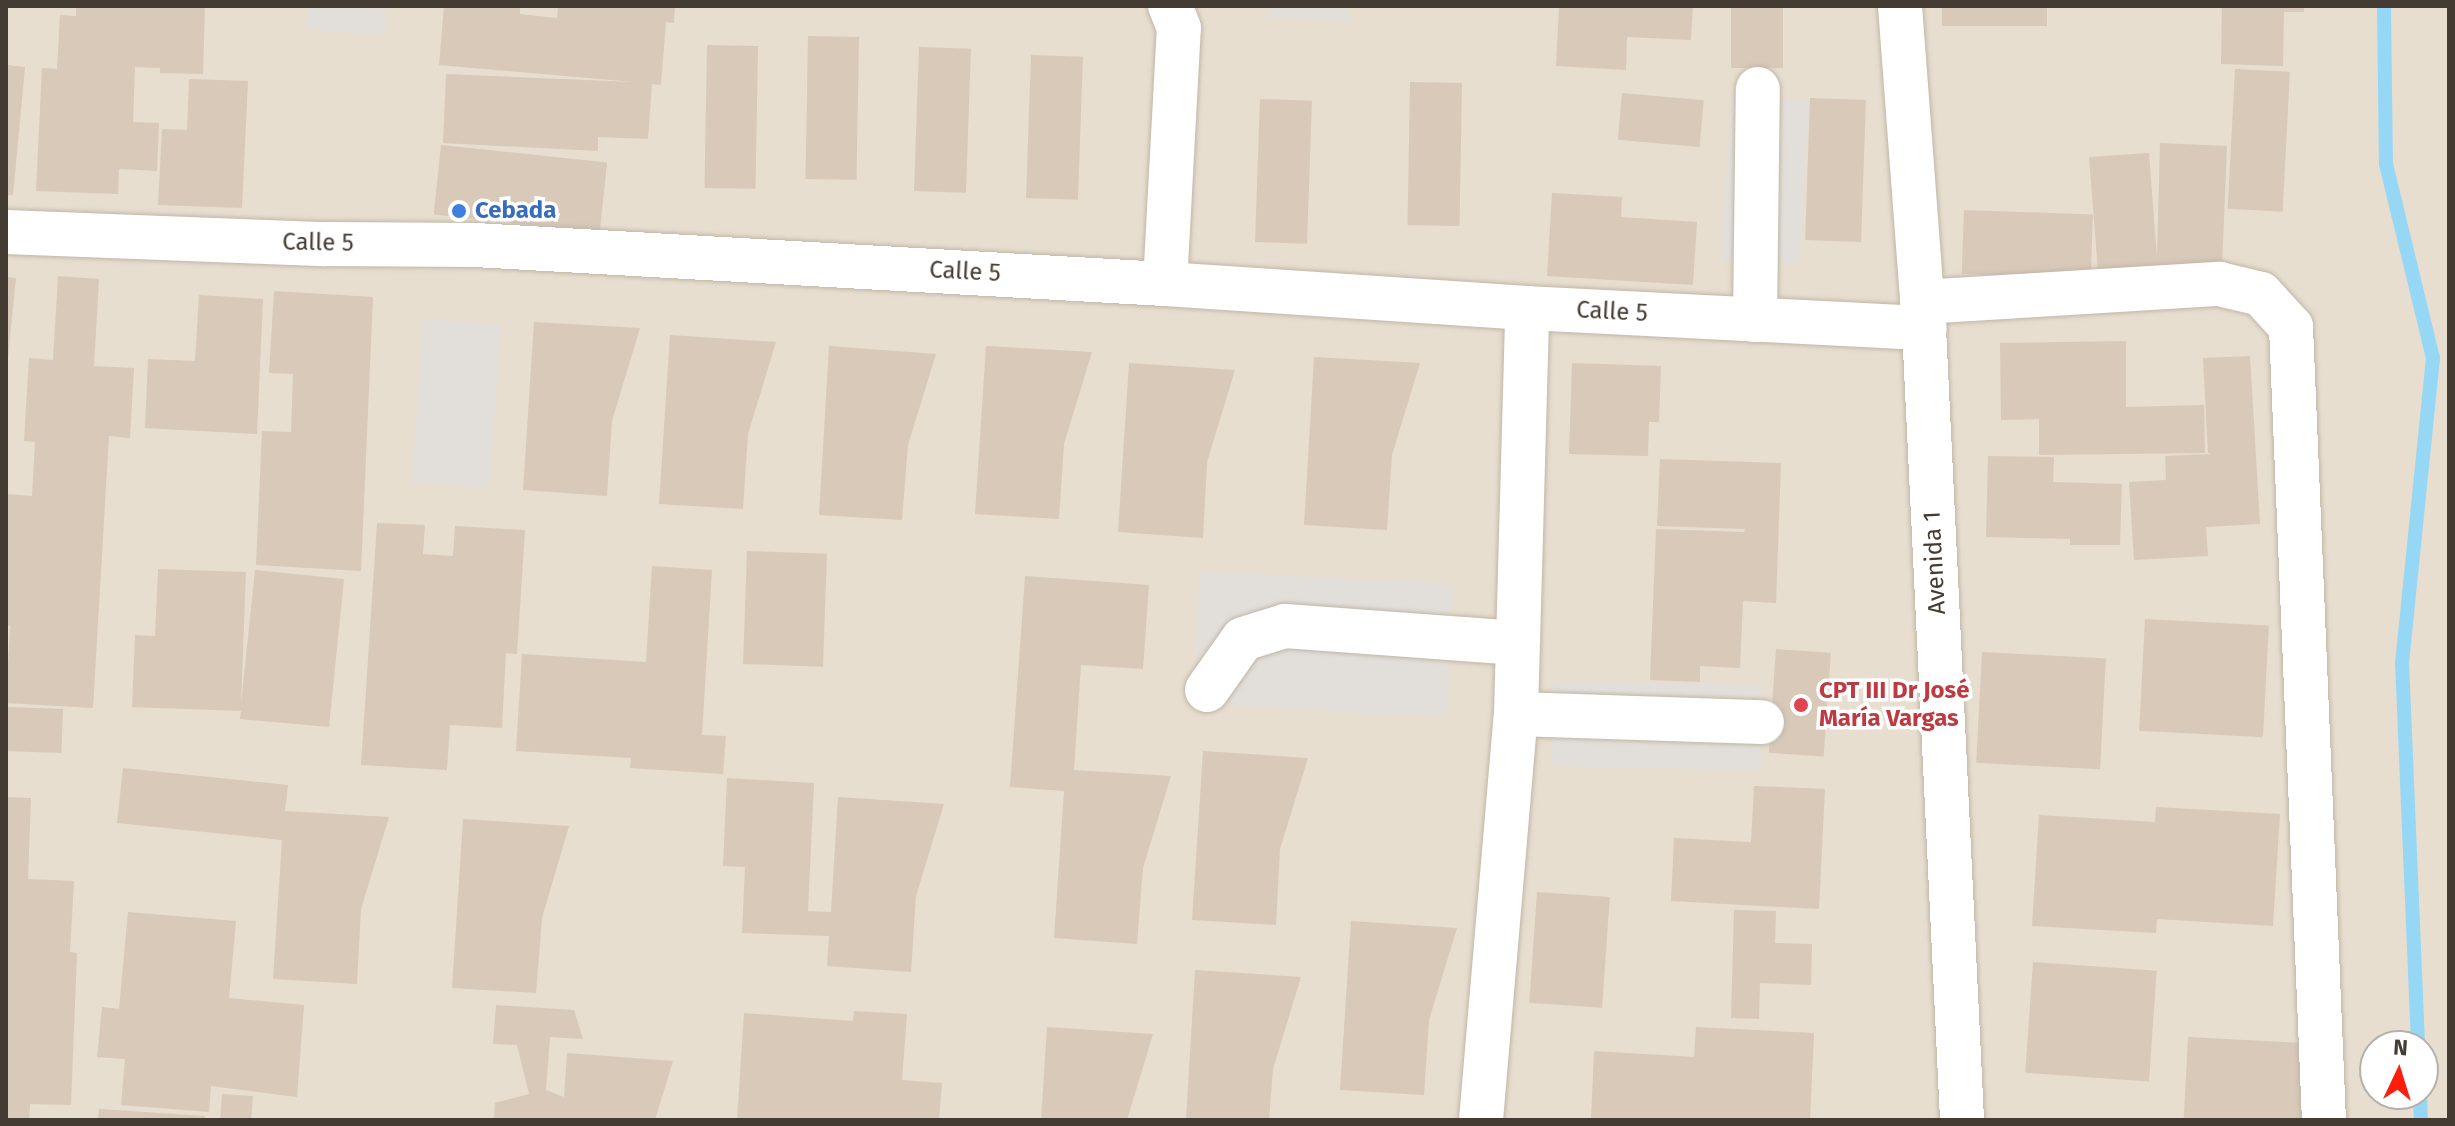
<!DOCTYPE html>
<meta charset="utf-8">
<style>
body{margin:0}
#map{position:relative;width:2455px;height:1126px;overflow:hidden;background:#f3ece2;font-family:"Fira Sans",sans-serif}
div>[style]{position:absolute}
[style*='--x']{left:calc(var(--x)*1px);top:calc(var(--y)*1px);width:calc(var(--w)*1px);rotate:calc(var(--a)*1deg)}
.residential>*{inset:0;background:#e7decf}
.parking>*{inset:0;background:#e2dfdb;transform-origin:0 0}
.stream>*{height:14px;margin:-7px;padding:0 7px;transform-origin:7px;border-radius:7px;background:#97d7f6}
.building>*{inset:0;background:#d8c9b9;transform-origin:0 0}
.roads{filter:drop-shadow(0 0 2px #c1b6a7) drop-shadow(0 0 2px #c1b6a7)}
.minor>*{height:44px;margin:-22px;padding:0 22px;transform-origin:22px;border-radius:22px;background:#fff}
.dots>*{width:22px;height:22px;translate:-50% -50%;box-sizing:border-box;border:4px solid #fff;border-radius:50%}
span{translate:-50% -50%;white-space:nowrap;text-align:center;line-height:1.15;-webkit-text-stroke:7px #fff;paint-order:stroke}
.shop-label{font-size:24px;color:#366cbe;font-weight:700}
.left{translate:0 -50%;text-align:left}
.street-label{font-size:24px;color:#443c32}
.health-label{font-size:24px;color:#be3a42;font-weight:700}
.frame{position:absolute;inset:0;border:8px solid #443c32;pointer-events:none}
.north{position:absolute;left:2359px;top:1030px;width:80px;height:80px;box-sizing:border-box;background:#fff;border:2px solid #b4b1ad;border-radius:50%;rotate:4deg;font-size:22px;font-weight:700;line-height:32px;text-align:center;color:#443c32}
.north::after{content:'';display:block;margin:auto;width:28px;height:36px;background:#ff1d0c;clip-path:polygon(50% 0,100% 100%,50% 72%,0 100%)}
</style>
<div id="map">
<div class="residential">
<div style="clip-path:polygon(evenodd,6px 6px,2449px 6px,2449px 1120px,6px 1120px,6px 6px,2375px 1046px,2423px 1046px,2423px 1094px,2375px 1094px,2375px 1046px)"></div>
</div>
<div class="parking">
<div style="clip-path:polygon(308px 6px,386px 6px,384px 35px,306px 29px)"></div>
<div style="clip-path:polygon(1270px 6px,1349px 6px,1348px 22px,1270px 17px)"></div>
<div style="left:1732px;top:96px;width:78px;height:163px;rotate:4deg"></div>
<div style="left:423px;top:319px;width:78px;height:164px;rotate:4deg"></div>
<div style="left:1200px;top:571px;width:254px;height:133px;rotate:3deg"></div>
<div style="left:1552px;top:681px;width:210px;height:85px;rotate:1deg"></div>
</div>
<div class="stream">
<div style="--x:2384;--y:6;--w:158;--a:89.3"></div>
<div style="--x:2386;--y:164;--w:200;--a:76.4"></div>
<div style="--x:2433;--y:358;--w:306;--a:95.8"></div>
<div style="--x:2402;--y:662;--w:384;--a:87.6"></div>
<div style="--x:2420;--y:1094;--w:26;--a:88"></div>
</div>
<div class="building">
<div style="clip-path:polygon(76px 6px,205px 6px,203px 74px,160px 73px,160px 68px,135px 67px,133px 122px,159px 123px,157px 171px,119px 169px,118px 194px,36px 191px,42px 68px,57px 69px,60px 15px,76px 16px)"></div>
<div style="clip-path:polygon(444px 6px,520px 6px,520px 14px,557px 18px,558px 6px,675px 6px,674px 23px,666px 22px,661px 85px,652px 84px,648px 139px,598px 137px,598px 151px,443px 143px,446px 74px,634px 82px,439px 65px)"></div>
<div style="clip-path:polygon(1559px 6px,1693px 6px,1691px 40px,1627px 37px,1626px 70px,1556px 66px)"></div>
<div style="left:1731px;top:6px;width:52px;height:62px"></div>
<div style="left:1942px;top:6px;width:105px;height:20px"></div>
<div style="clip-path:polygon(2222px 6px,2304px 6px,2304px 12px,2284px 12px,2283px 66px,2221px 64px)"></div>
<div style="left:808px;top:36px;width:51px;height:143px;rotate:1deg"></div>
<div style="left:707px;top:45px;width:51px;height:143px;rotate:1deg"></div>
<div style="left:919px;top:47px;width:52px;height:144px;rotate:2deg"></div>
<div style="left:1031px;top:55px;width:52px;height:143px;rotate:2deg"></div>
<div style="clip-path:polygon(6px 65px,25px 67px,13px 195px,6px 195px)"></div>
<div style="left:2235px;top:69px;width:55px;height:140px;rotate:3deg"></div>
<div style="clip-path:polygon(189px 79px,248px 81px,242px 208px,158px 205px,162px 129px,187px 130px)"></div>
<div style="left:1410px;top:82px;width:52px;height:143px;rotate:1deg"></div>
<div style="left:1622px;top:93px;width:82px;height:47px;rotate:5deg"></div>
<div style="left:1260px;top:99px;width:52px;height:143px;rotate:2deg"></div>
<div style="left:1866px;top:100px;width:142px;height:56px;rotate:92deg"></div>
<div style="clip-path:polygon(2160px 143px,2227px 146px,2222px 267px,2157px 265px,2098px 271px,2089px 157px,2149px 153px,2157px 258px)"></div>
<div style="left:441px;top:145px;width:167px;height:70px;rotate:6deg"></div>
<div style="clip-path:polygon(1552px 193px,1622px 197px,1621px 217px,1697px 222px,1693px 285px,1547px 276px)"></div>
<div style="left:1964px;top:210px;width:129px;height:64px;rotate:2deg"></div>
<div style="clip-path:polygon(58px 276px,99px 279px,94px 366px,134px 368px,130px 438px,109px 436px,93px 708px,6px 703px,10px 626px,6px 625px,6px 494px,32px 496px,35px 442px,24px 441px,29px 358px,53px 360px)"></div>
<div style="clip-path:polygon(6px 277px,16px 278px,8px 358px,6px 358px)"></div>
<div style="clip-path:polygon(274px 291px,373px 297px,361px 571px,256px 565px,262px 431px,291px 432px,293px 374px,269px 373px)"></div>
<div style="clip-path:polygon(199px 295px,263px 299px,257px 434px,145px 428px,148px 359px,195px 361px)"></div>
<div style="clip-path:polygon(534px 322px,640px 328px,612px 421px,607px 496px,523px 490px)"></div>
<div style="clip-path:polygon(670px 335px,776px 342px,748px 434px,743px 509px,659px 504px)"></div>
<div style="clip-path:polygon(2126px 341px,2126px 407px,2204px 405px,2205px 453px,2039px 455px,2039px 419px,2001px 420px,2000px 343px)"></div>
<div style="clip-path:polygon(829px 346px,936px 354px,908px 445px,902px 520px,819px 515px)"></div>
<div style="clip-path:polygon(986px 346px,1092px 352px,1064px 444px,1059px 519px,975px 514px)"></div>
<div style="clip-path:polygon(2250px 356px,2260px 524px,2206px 527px,2208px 556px,2134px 560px,2129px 482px,2166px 480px,2165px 456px,2211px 454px,2208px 453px,2203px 358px)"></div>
<div style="clip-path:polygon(1314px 357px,1420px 363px,1392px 455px,1387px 530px,1304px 525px)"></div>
<div style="clip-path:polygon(1129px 363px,1235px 370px,1207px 462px,1203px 538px,1118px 532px)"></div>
<div style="clip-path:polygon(1572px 363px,1661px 366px,1659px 422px,1649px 422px,1648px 456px,1569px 454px)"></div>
<div style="clip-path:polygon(1988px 456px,2054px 457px,2053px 482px,2122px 484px,2120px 545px,2070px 545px,2070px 539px,1986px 537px)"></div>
<div style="clip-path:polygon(1660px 459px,1781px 463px,1776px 603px,1743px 601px,1740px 668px,1700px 666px,1700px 682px,1650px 680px,1656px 529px,1744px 532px,1745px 529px,1657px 526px)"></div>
<div style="clip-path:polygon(377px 523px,425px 525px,423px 554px,453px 556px,455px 526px,525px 530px,517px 654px,506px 653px,502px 728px,450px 725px,447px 770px,361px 765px)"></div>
<div style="left:747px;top:551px;width:80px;height:113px;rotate:2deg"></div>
<div style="clip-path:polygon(652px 566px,712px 570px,702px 735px,726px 736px,723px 774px,630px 768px,631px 758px,516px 751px,522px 654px,646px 662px)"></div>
<div style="clip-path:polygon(158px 569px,246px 572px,241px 704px,255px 570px,344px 579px,329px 727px,240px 719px,241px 711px,132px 707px,135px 635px,155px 636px)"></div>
<div style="clip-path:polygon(1025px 576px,1149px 585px,1143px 669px,1081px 665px,1074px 770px,1171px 776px,1143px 868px,1137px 944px,1054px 938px,1064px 791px,1010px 787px)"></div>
<div style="left:2145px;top:619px;width:124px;height:112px;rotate:3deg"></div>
<div style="left:1776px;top:649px;width:55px;height:104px;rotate:4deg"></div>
<div style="left:1982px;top:652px;width:124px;height:111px;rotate:3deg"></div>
<div style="left:6px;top:707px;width:57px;height:44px;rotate:2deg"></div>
<div style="clip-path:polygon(1203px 751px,1308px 758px,1280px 849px,1276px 925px,1192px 920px)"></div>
<div style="clip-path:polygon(123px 768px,288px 785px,285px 811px,389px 817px,361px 909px,357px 984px,273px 979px,282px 840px,117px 823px)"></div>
<div style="clip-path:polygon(727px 778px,814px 783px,808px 911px,831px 912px,838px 797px,944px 804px,916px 896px,911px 972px,827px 966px,829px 936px,742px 933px,745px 867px,723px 866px)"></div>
<div style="clip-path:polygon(1754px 786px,1825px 789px,1819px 909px,1671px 901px,1674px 838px,1751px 842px)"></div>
<div style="clip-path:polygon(6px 797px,31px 798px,28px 879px,74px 881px,70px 952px,77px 953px,71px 1105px,30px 1104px,29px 1120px,6px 1119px)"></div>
<div style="clip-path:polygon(2156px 807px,2280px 814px,2273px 926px,2157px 919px,2156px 933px,2032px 926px,2039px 815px,2155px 822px)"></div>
<div style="clip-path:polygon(463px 819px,569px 826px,542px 918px,536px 993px,452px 988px)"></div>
<div style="left:1537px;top:892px;width:73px;height:111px;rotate:4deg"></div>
<div style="clip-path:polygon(1734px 910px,1776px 911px,1775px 943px,1812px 944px,1811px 985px,1760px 983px,1759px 1019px,1731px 1018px)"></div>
<div style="clip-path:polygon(128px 912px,236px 921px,229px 998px,304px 1005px,297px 1097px,211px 1086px,209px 1112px,121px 1105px,125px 1059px,97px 1057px,102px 1007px,119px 1009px)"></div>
<div style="clip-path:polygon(1351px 921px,1457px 928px,1429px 1020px,1424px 1095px,1340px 1090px)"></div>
<div style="left:2033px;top:962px;width:124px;height:111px;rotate:4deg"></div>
<div style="clip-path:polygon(1195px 970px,1301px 977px,1273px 1069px,1269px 1120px,1186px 1120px)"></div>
<div style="clip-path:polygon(496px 1005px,574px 1010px,583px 1039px,550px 1037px,546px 1090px,564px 1097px,567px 1053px,673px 1061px,655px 1120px,494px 1120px,495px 1103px,529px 1094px,517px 1045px,493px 1044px)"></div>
<div style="clip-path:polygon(854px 1011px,907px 1014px,902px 1080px,942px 1083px,939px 1120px,737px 1120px,744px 1013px,853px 1021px)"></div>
<div style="clip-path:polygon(1047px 1027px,1153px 1034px,1127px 1120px,1041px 1120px)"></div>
<div style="clip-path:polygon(1696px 1027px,1814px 1033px,1810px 1120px,1591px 1120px,1594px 1051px,1694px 1057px)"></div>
<div style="left:2188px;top:1037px;width:123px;height:83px;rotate:3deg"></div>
<div style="left:222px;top:1094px;width:31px;height:26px;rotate:4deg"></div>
<div style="clip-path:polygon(99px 1109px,205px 1116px,204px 1120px,98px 1120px)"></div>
</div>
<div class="roads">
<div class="minor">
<div style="--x:1900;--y:6;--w:323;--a:85.7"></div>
<div style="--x:1924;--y:328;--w:793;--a:87.25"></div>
<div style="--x:6;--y:232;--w:319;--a:2.2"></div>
<div style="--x:325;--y:244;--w:150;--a:0.4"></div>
<div style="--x:475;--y:245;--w:691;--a:3.24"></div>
<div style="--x:1165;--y:284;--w:363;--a:3.8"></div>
<div style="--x:1527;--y:308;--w:398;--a:2.9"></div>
<div style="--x:1165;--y:284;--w:256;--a:-86.9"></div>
<div style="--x:1179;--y:28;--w:24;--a:-112"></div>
<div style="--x:1922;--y:302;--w:298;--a:-3.5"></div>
<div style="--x:2219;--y:284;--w:43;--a:13.4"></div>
<div style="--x:2261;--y:294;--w:45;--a:47.7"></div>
<div style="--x:2291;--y:327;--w:794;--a:87.62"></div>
<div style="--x:1755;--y:320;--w:231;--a:-89.3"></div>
<div style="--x:1207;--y:690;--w:62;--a:-54.8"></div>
<div style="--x:1243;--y:639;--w:44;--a:-17.2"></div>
<div style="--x:1285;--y:626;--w:233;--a:4.2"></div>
<div style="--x:1516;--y:714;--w:246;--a:1.9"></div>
<div style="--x:1481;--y:1120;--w:408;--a:-85.1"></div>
<div style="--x:1516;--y:714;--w:406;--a:-88.4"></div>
</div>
</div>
<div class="dots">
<div style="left:459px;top:211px;background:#3f7fe0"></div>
<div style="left:1801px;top:705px;background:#e0444e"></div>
</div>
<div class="shop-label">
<span class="left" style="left:475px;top:211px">Cebada</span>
</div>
<div class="street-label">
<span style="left:318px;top:243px;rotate:1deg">Calle 5</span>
<span style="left:965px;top:272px;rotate:3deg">Calle 5</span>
<span style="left:1612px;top:312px;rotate:3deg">Calle 5</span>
<span style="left:1935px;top:563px;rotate:-93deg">Avenida 1</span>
</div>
<div class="health-label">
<span class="left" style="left:1819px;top:705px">CPT III Dr José<br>María Vargas</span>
</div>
<div class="frame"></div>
<div class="north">N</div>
</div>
